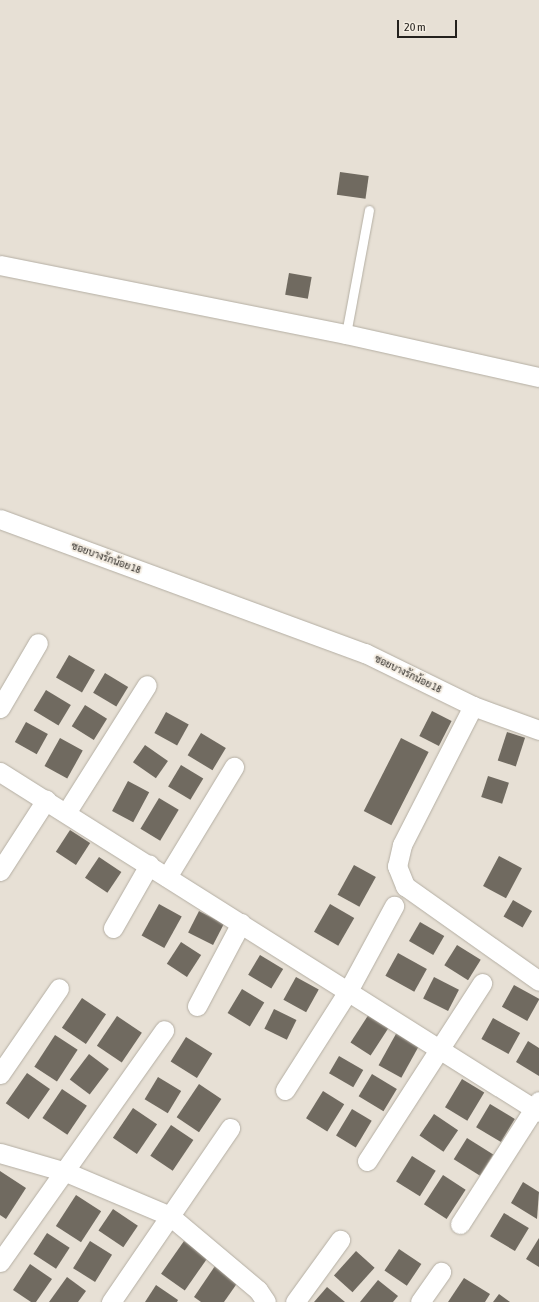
<!DOCTYPE html>
<meta charset="utf-8">
<style>
body{margin:0}
#map{position:relative;width:539px;height:1302px;overflow:hidden;background:#e7e0d5;font-family:"Asap Condensed",Sarabun,sans-serif}
div>[style]{position:absolute}
[style*='--x']{left:calc(var(--x)*1px);top:calc(var(--y)*1px);width:calc(var(--w)*1px);rotate:calc(var(--a)*1deg)}
.building>*{inset:0;background:#706a60;transform-origin:0 0}
.roads{filter:drop-shadow(0 0 1px #b4aea3) drop-shadow(0 0 1px #b4aea3)}
.lane>*{height:9px;margin:-4.5px;padding:0 4.5px;transform-origin:4.5px;border-radius:4.5px;background:#fff}
.street>*{height:19px;margin:-9.5px;padding:0 9.5px;transform-origin:9.5px;border-radius:9.5px;background:#fff}
span{translate:-50% -50%;white-space:nowrap;text-align:center;line-height:1.15;-webkit-text-stroke:4px #f4ede2;paint-order:stroke}
.street-label{font-size:10px;color:#24211d}
.scale{position:absolute;left:397px;top:20px;width:60px;height:18px;box-sizing:border-box;border:2px solid #24211d;border-top:0;padding-left:5px;font-size:12px;line-height:14px;white-space:nowrap;color:#24211d;-webkit-text-stroke:3px #f4ede2;paint-order:stroke}
</style>
<div id="map">
<div class="building">
<div style="left:340px;top:172px;width:29px;height:23px;rotate:8deg"></div>
<div style="left:289px;top:273px;width:23px;height:22px;rotate:10deg"></div>
<div style="left:69px;top:655px;width:30px;height:26px;rotate:30deg"></div>
<div style="left:105px;top:673px;width:27px;height:23px;rotate:31deg"></div>
<div style="left:46px;top:690px;width:29px;height:24px;rotate:31deg"></div>
<div style="left:85px;top:705px;width:26px;height:25px;rotate:32deg"></div>
<div style="left:432px;top:711px;width:22px;height:28px;rotate:27deg"></div>
<div style="left:166px;top:712px;width:26px;height:24px;rotate:29deg"></div>
<div style="left:26px;top:722px;width:25px;height:23px;rotate:29deg"></div>
<div style="left:507px;top:732px;width:19px;height:30px;rotate:18deg"></div>
<div style="left:201px;top:733px;width:29px;height:26px;rotate:31deg"></div>
<div style="left:60px;top:738px;width:26px;height:32px;rotate:29deg"></div>
<div style="left:401px;top:738px;width:31px;height:82px;rotate:27deg"></div>
<div style="left:145px;top:745px;width:28px;height:21px;rotate:35deg"></div>
<div style="left:181px;top:765px;width:26px;height:25px;rotate:31deg"></div>
<div style="left:488px;top:776px;width:22px;height:22px;rotate:18deg"></div>
<div style="left:128px;top:781px;width:24px;height:34px;rotate:28deg"></div>
<div style="left:159px;top:798px;width:23px;height:36px;rotate:31deg"></div>
<div style="left:70px;top:830px;width:24px;height:26px;rotate:33deg"></div>
<div style="left:499px;top:856px;width:26px;height:34px;rotate:28deg"></div>
<div style="left:99px;top:857px;width:27px;height:25px;rotate:34deg"></div>
<div style="left:354px;top:865px;width:25px;height:34px;rotate:29deg"></div>
<div style="left:513px;top:900px;width:22px;height:19px;rotate:30deg"></div>
<div style="left:159px;top:904px;width:26px;height:36px;rotate:29deg"></div>
<div style="left:330px;top:904px;width:28px;height:32px;rotate:30deg"></div>
<div style="left:199px;top:911px;width:28px;height:24px;rotate:27deg"></div>
<div style="left:420px;top:922px;width:28px;height:22px;rotate:30deg"></div>
<div style="left:181px;top:942px;width:24px;height:26px;rotate:33deg"></div>
<div style="left:457px;top:945px;width:28px;height:24px;rotate:32deg"></div>
<div style="left:398px;top:953px;width:33px;height:26px;rotate:29deg"></div>
<div style="left:260px;top:955px;width:27px;height:23px;rotate:31deg"></div>
<div style="left:296px;top:977px;width:26px;height:26px;rotate:29deg"></div>
<div style="left:434px;top:977px;width:28px;height:24px;rotate:27deg"></div>
<div style="left:514px;top:985px;width:29px;height:25px;rotate:29deg"></div>
<div style="left:242px;top:989px;width:26px;height:28px;rotate:31deg"></div>
<div style="left:82px;top:998px;width:29px;height:36px;rotate:34deg"></div>
<div style="left:274px;top:1009px;width:25px;height:22px;rotate:26deg"></div>
<div style="left:369px;top:1014px;width:24px;height:34px;rotate:33deg"></div>
<div style="left:117px;top:1016px;width:30px;height:36px;rotate:34deg"></div>
<div style="left:493px;top:1018px;width:31px;height:24px;rotate:29deg"></div>
<div style="left:397px;top:1032px;width:26px;height:38px;rotate:29deg"></div>
<div style="left:55px;top:1035px;width:27px;height:38px;rotate:33deg"></div>
<div style="left:186px;top:1037px;width:31px;height:29px;rotate:32deg"></div>
<div style="clip-path:polygon(528px 1041px,539px 1048px,539px 1076px,516px 1062px)"></div>
<div style="left:89px;top:1054px;width:25px;height:32px;rotate:37deg"></div>
<div style="left:339px;top:1056px;width:28px;height:20px;rotate:30deg"></div>
<div style="left:27px;top:1073px;width:28px;height:37px;rotate:35deg"></div>
<div style="left:372px;top:1074px;width:29px;height:26px;rotate:31deg"></div>
<div style="left:158px;top:1077px;width:27px;height:26px;rotate:31deg"></div>
<div style="left:462px;top:1079px;width:26px;height:33px;rotate:31deg"></div>
<div style="left:199px;top:1084px;width:27px;height:40px;rotate:34deg"></div>
<div style="left:62px;top:1089px;width:30px;height:35px;rotate:34deg"></div>
<div style="left:323px;top:1091px;width:25px;height:32px;rotate:32deg"></div>
<div style="left:490px;top:1104px;width:29px;height:27px;rotate:31deg"></div>
<div style="left:133px;top:1108px;width:29px;height:36px;rotate:34deg"></div>
<div style="left:352px;top:1109px;width:23px;height:31px;rotate:31deg"></div>
<div style="left:434px;top:1114px;width:29px;height:26px;rotate:34deg"></div>
<div style="left:171px;top:1125px;width:27px;height:37px;rotate:34deg"></div>
<div style="left:467px;top:1138px;width:31px;height:25px;rotate:32deg"></div>
<div style="left:412px;top:1156px;width:28px;height:30px;rotate:32deg"></div>
<div style="clip-path:polygon(0 1171px,26px 1188px,6px 1219px,0 1215px)"></div>
<div style="left:443px;top:1175px;width:27px;height:35px;rotate:33deg"></div>
<div style="clip-path:polygon(523px 1182px,539px 1192px,537px 1219px,511px 1203px)"></div>
<div style="left:76px;top:1195px;width:30px;height:37px;rotate:33deg"></div>
<div style="left:113px;top:1209px;width:30px;height:26px;rotate:34deg"></div>
<div style="left:504px;top:1213px;width:29px;height:27px;rotate:31deg"></div>
<div style="left:47px;top:1233px;width:27px;height:25px;rotate:33deg"></div>
<div style="clip-path:polygon(539px 1238px,539px 1267px,526px 1259px)"></div>
<div style="left:90px;top:1241px;width:26px;height:32px;rotate:32deg"></div>
<div style="left:184px;top:1241px;width:29px;height:40px;rotate:35deg"></div>
<div style="left:399px;top:1249px;width:27px;height:26px;rotate:34deg"></div>
<div style="left:356px;top:1251px;width:25px;height:33px;rotate:42deg"></div>
<div style="clip-path:polygon(30px 1264px,52px 1279px,36px 1302px,31px 1302px,13px 1290px)"></div>
<div style="clip-path:polygon(215px 1266px,238px 1282px,224px 1302px,201px 1302px,194px 1297px)"></div>
<div style="clip-path:polygon(67px 1277px,86px 1291px,78px 1302px,49px 1302px)"></div>
<div style="clip-path:polygon(464px 1278px,490px 1294px,485px 1302px,448px 1302px)"></div>
<div style="clip-path:polygon(378px 1280px,398px 1296px,393px 1302px,360px 1302px)"></div>
<div style="clip-path:polygon(156px 1285px,178px 1300px,177px 1302px,145px 1302px)"></div>
<div style="clip-path:polygon(327px 1287px,345px 1302px,314px 1302px)"></div>
<div style="clip-path:polygon(499px 1294px,510px 1302px,493px 1302px)"></div>
</div>
<div class="roads">
<div class="lane">
<div style="--x:346;--y:334;--w:126;--a:-79.5"></div>
</div>
<div class="street">
<div style="--x:0;--y:265;--w:353;--a:11.3"></div>
<div style="--x:346;--y:334;--w:198;--a:12.6"></div>
<div style="--x:0;--y:519;--w:389;--a:20.2"></div>
<div style="--x:365;--y:653;--w:120;--a:26.1"></div>
<div style="--x:473;--y:706;--w:70;--a:20"></div>
<div style="--x:473;--y:706;--w:156;--a:117.1"></div>
<div style="--x:402;--y:845;--w:22;--a:103"></div>
<div style="--x:397;--y:866;--w:22;--a:68"></div>
<div style="--x:405;--y:886;--w:164;--a:35.3"></div>
<div style="--x:0;--y:708;--w:75;--a:-59.7"></div>
<div style="--x:0;--y:772;--w:637;--a:32.24"></div>
<div style="--x:66;--y:813;--w:151;--a:-57.7"></div>
<div style="--x:0;--y:871;--w:85;--a:-57.1"></div>
<div style="--x:167;--y:877;--w:129;--a:-58.7"></div>
<div style="--x:113;--y:928;--w:73;--a:-60.3"></div>
<div style="--x:197;--y:1006;--w:94;--a:-62.1"></div>
<div style="--x:0;--y:1074;--w:104;--a:-55.5"></div>
<div style="--x:285;--y:1090;--w:117;--a:-57.5"></div>
<div style="--x:348;--y:991;--w:97;--a:-61.6"></div>
<div style="--x:0;--y:1153;--w:69;--a:16.1"></div>
<div style="--x:66;--y:1172;--w:113;--a:22.9"></div>
<div style="--x:170;--y:1216;--w:115;--a:40.1"></div>
<div style="--x:258;--y:1290;--w:14;--a:56"></div>
<div style="--x:367;--y:1161;--w:212;--a:-57.1"></div>
<div style="--x:460;--y:1224;--w:146;--a:-57.3"></div>
<div style="--x:0;--y:1262;--w:284;--a:-54.7"></div>
<div style="--x:111;--y:1302;--w:211;--a:-55.6"></div>
<div style="--x:295;--y:1302;--w:77;--a:-54"></div>
<div style="--x:420;--y:1302;--w:37;--a:-55"></div>
</div>
</div>
<div class="street-label">
<span style="left:106px;top:558px;rotate:20deg">ซอยบางรักน้อย 18</span>
<span style="left:408px;top:674px;rotate:26deg">ซอยบางรักน้อย 18</span>
</div>
<div class="scale">20 m</div>
</div>
